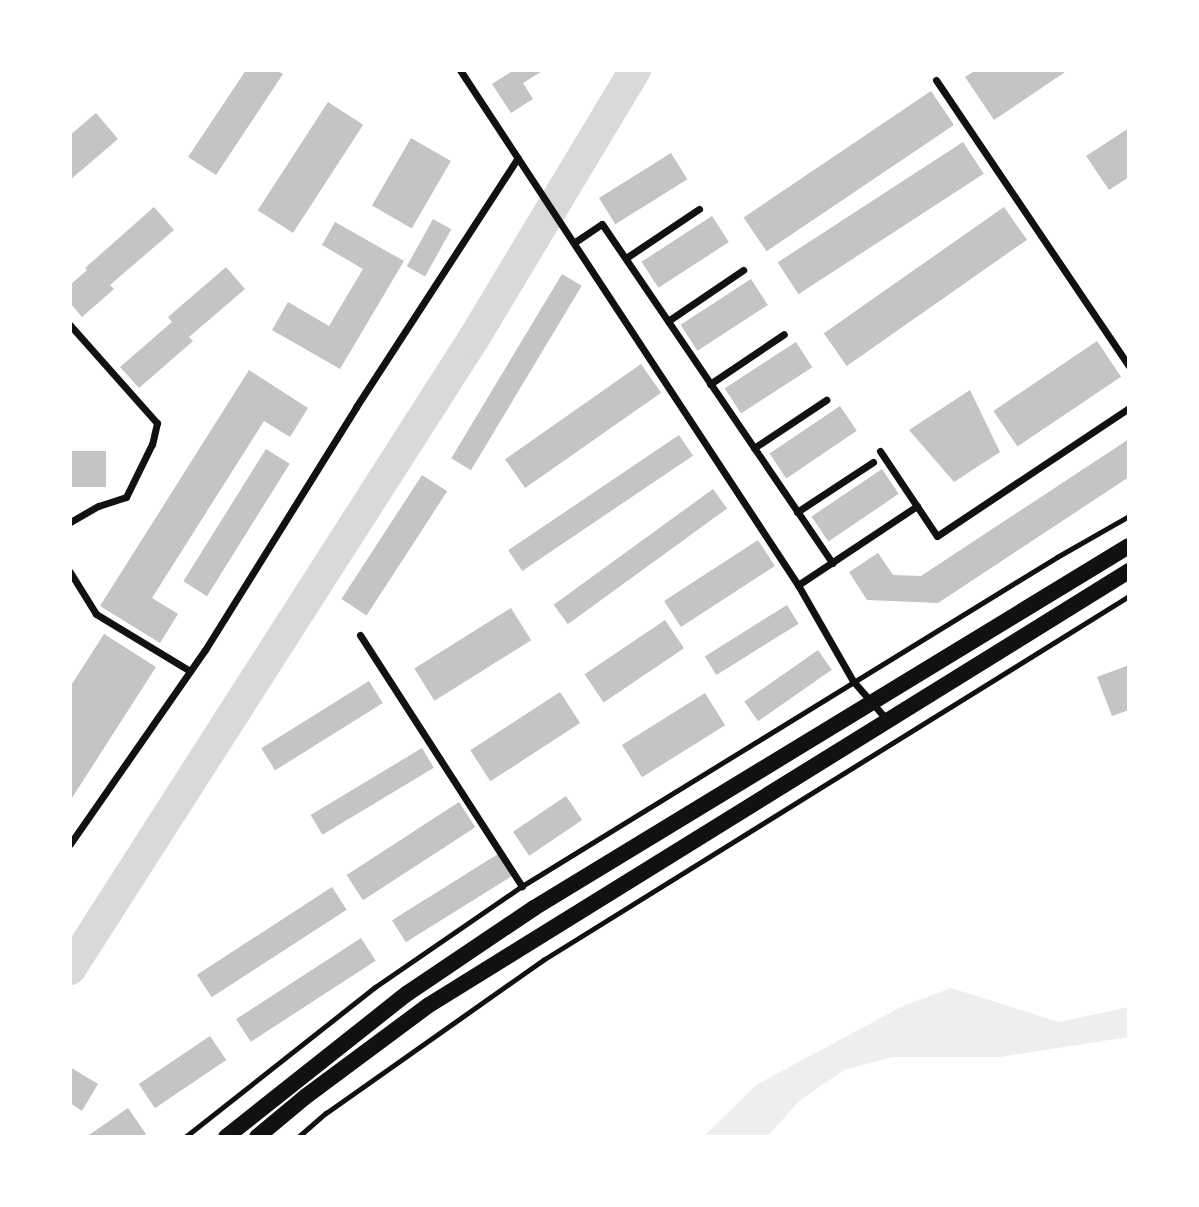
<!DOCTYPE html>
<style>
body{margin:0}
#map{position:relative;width:1199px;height:1207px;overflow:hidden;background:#fff;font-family:"Source Sans 3",sans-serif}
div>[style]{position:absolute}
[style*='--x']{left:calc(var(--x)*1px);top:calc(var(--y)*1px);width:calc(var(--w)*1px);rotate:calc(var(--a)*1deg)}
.green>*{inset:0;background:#eee}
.river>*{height:32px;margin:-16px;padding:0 16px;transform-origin:16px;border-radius:16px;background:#d9d9d9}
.building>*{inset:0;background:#c4c4c4;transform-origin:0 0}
.service>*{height:5px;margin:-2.5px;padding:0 2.5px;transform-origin:2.5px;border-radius:2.5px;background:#111}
.minor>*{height:7px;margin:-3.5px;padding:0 3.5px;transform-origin:3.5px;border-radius:3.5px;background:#111}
.primary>*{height:16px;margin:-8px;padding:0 8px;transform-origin:8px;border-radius:8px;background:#111}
span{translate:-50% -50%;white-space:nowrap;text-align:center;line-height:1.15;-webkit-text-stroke:6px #fff;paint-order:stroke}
.frame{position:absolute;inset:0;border:72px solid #fff;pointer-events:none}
</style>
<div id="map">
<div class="green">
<div style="clip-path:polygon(951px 988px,1059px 1022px,1129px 1007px,1129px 1037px,1000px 1057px,892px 1057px,844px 1070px,799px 1101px,767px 1137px,703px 1137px,756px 1085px,901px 1007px)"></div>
</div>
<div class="river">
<div style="--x:70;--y:969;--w:749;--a:-57.37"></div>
<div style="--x:474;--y:338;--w:313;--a:-59"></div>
</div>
<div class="building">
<div style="clip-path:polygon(246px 70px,276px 70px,283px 74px,216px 175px,188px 157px)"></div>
<div style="clip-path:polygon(514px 70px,544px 70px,523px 83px,533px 99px,511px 113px,492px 84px)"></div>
<div style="clip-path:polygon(976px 70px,1068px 70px,994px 120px,965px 77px)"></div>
<div style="left:931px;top:91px;width:41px;height:226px;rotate:56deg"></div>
<div style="left:328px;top:102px;width:42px;height:129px;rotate:33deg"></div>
<div style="clip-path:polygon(96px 113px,118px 139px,70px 180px,70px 135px)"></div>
<div style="clip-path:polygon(1129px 128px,1129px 177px,1109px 190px,1086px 156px)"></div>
<div style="left:411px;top:138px;width:46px;height:78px;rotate:30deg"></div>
<div style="left:963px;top:142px;width:38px;height:221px;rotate:57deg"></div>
<div style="left:671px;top:153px;width:31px;height:85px;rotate:58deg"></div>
<div style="clip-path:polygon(154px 207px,174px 230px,110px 285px,114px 289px,82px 317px,70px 303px,70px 285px,87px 270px,85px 268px)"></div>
<div style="left:1004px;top:207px;width:40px;height:220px;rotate:55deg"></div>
<div style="left:712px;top:216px;width:31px;height:84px;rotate:57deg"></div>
<div style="left:433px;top:219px;width:21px;height:54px;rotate:29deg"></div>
<div style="clip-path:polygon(335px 222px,404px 261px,340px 369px,272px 330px,288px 302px,329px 326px,363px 269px,322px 245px)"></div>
<div style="clip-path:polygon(226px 267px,245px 289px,189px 337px,193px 341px,139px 388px,120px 367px,172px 322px,168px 317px)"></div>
<div style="left:562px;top:274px;width:23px;height:215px;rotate:31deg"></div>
<div style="left:751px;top:279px;width:31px;height:84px;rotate:57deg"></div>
<div style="left:1097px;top:341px;width:43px;height:125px;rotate:56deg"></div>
<div style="left:796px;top:342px;width:30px;height:85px;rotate:57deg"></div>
<div style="left:641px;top:364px;width:35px;height:166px;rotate:55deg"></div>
<div style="clip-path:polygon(249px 370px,308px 408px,290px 437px,264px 421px,152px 598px,178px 614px,160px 643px,100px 606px)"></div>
<div style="clip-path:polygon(970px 390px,1000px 452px,954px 482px,909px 430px)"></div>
<div style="left:840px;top:406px;width:30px;height:85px;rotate:56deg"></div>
<div style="left:679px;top:435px;width:25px;height:206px;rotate:56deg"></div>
<div style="clip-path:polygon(1129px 439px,1129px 477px,938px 603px,867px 600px,849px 572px,878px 553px,893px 575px,921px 576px)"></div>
<div style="left:266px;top:449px;width:28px;height:156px;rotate:32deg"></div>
<div style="left:70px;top:451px;width:36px;height:36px"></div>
<div style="left:882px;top:469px;width:30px;height:85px;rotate:56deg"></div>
<div style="left:422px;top:475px;width:30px;height:148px;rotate:33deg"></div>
<div style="left:713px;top:489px;width:24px;height:197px;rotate:54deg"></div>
<div style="left:758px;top:540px;width:31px;height:112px;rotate:57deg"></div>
<div style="left:787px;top:605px;width:22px;height:97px;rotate:58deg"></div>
<div style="left:511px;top:608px;width:38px;height:114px;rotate:58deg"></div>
<div style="left:665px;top:620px;width:34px;height:97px;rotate:56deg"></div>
<div style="clip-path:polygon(104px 634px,156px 667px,70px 801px,70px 687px)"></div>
<div style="left:818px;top:650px;width:24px;height:90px;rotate:55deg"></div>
<div style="clip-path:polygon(1129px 665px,1129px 710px,1112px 716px,1097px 677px)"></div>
<div style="left:369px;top:681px;width:26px;height:127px;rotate:58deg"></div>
<div style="left:560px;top:692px;width:37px;height:107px;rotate:57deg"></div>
<div style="left:705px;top:693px;width:38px;height:98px;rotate:58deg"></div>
<div style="left:422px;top:748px;width:23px;height:130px;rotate:59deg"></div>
<div style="left:566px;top:796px;width:29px;height:64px;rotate:56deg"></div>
<div style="left:459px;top:802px;width:30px;height:134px;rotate:57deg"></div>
<div style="left:498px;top:854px;width:26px;height:125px;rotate:58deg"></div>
<div style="left:332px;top:887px;width:27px;height:161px;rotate:57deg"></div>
<div style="left:361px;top:938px;width:27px;height:149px;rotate:57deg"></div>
<div style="left:210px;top:1036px;width:29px;height:86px;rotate:56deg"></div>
<div style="clip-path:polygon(70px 1067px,98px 1084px,82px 1111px,70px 1103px)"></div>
<div style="clip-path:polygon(128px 1108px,146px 1134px,141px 1137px,86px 1137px)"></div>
</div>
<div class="service">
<div style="--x:185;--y:1137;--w:242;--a:-38.3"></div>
<div style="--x:375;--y:987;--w:178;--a:-34.5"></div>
<div style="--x:522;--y:886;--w:628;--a:-31.59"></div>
<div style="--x:1057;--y:557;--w:83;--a:-29.7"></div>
<div style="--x:298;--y:1137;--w:37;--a:-41"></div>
<div style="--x:326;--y:1113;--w:266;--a:-35.2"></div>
<div style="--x:543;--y:960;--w:690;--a:-31.85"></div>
</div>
<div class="minor">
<div style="--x:460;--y:70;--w:616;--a:56.72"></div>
<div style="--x:798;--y:585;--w:111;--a:60.2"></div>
<div style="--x:853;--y:681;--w:53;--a:48.8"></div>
<div style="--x:936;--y:80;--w:345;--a:56"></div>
<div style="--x:575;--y:242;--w:32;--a:-34"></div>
<div style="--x:602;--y:224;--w:410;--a:55.8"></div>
<div style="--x:626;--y:258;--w:88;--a:-33.9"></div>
<div style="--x:668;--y:321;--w:91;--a:-34.2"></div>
<div style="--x:70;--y:325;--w:131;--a:48.4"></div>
<div style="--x:157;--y:423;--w:22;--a:103"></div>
<div style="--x:152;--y:444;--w:59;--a:116.1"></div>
<div style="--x:126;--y:497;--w:29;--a:162"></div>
<div style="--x:98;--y:506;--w:32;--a:150"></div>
<div style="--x:710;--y:384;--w:89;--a:-34"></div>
<div style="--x:754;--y:448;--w:87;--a:-33.7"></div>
<div style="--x:880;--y:451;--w:102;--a:56.2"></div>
<div style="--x:937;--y:536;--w:231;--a:-33.7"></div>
<div style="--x:797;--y:512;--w:91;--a:-33.3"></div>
<div style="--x:70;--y:572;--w:49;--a:58.2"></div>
<div style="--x:96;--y:614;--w:110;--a:31.2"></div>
<div style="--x:798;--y:585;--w:143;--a:-33.6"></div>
<div style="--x:360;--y:635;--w:299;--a:57.2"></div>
<div style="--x:70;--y:844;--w:236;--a:-55.2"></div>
<div style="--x:205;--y:650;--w:286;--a:-58.1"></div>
<div style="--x:356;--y:407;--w:297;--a:-57"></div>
</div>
<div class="primary">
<div style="--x:226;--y:1137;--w:232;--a:-38.4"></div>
<div style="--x:408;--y:993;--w:152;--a:-34"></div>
<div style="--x:534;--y:908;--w:696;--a:-31.32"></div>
<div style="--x:257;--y:1137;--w:62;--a:-39.8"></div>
<div style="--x:305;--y:1097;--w:154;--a:-36.6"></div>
<div style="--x:429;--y:1005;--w:824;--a:-31.8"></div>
</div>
<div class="frame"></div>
</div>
